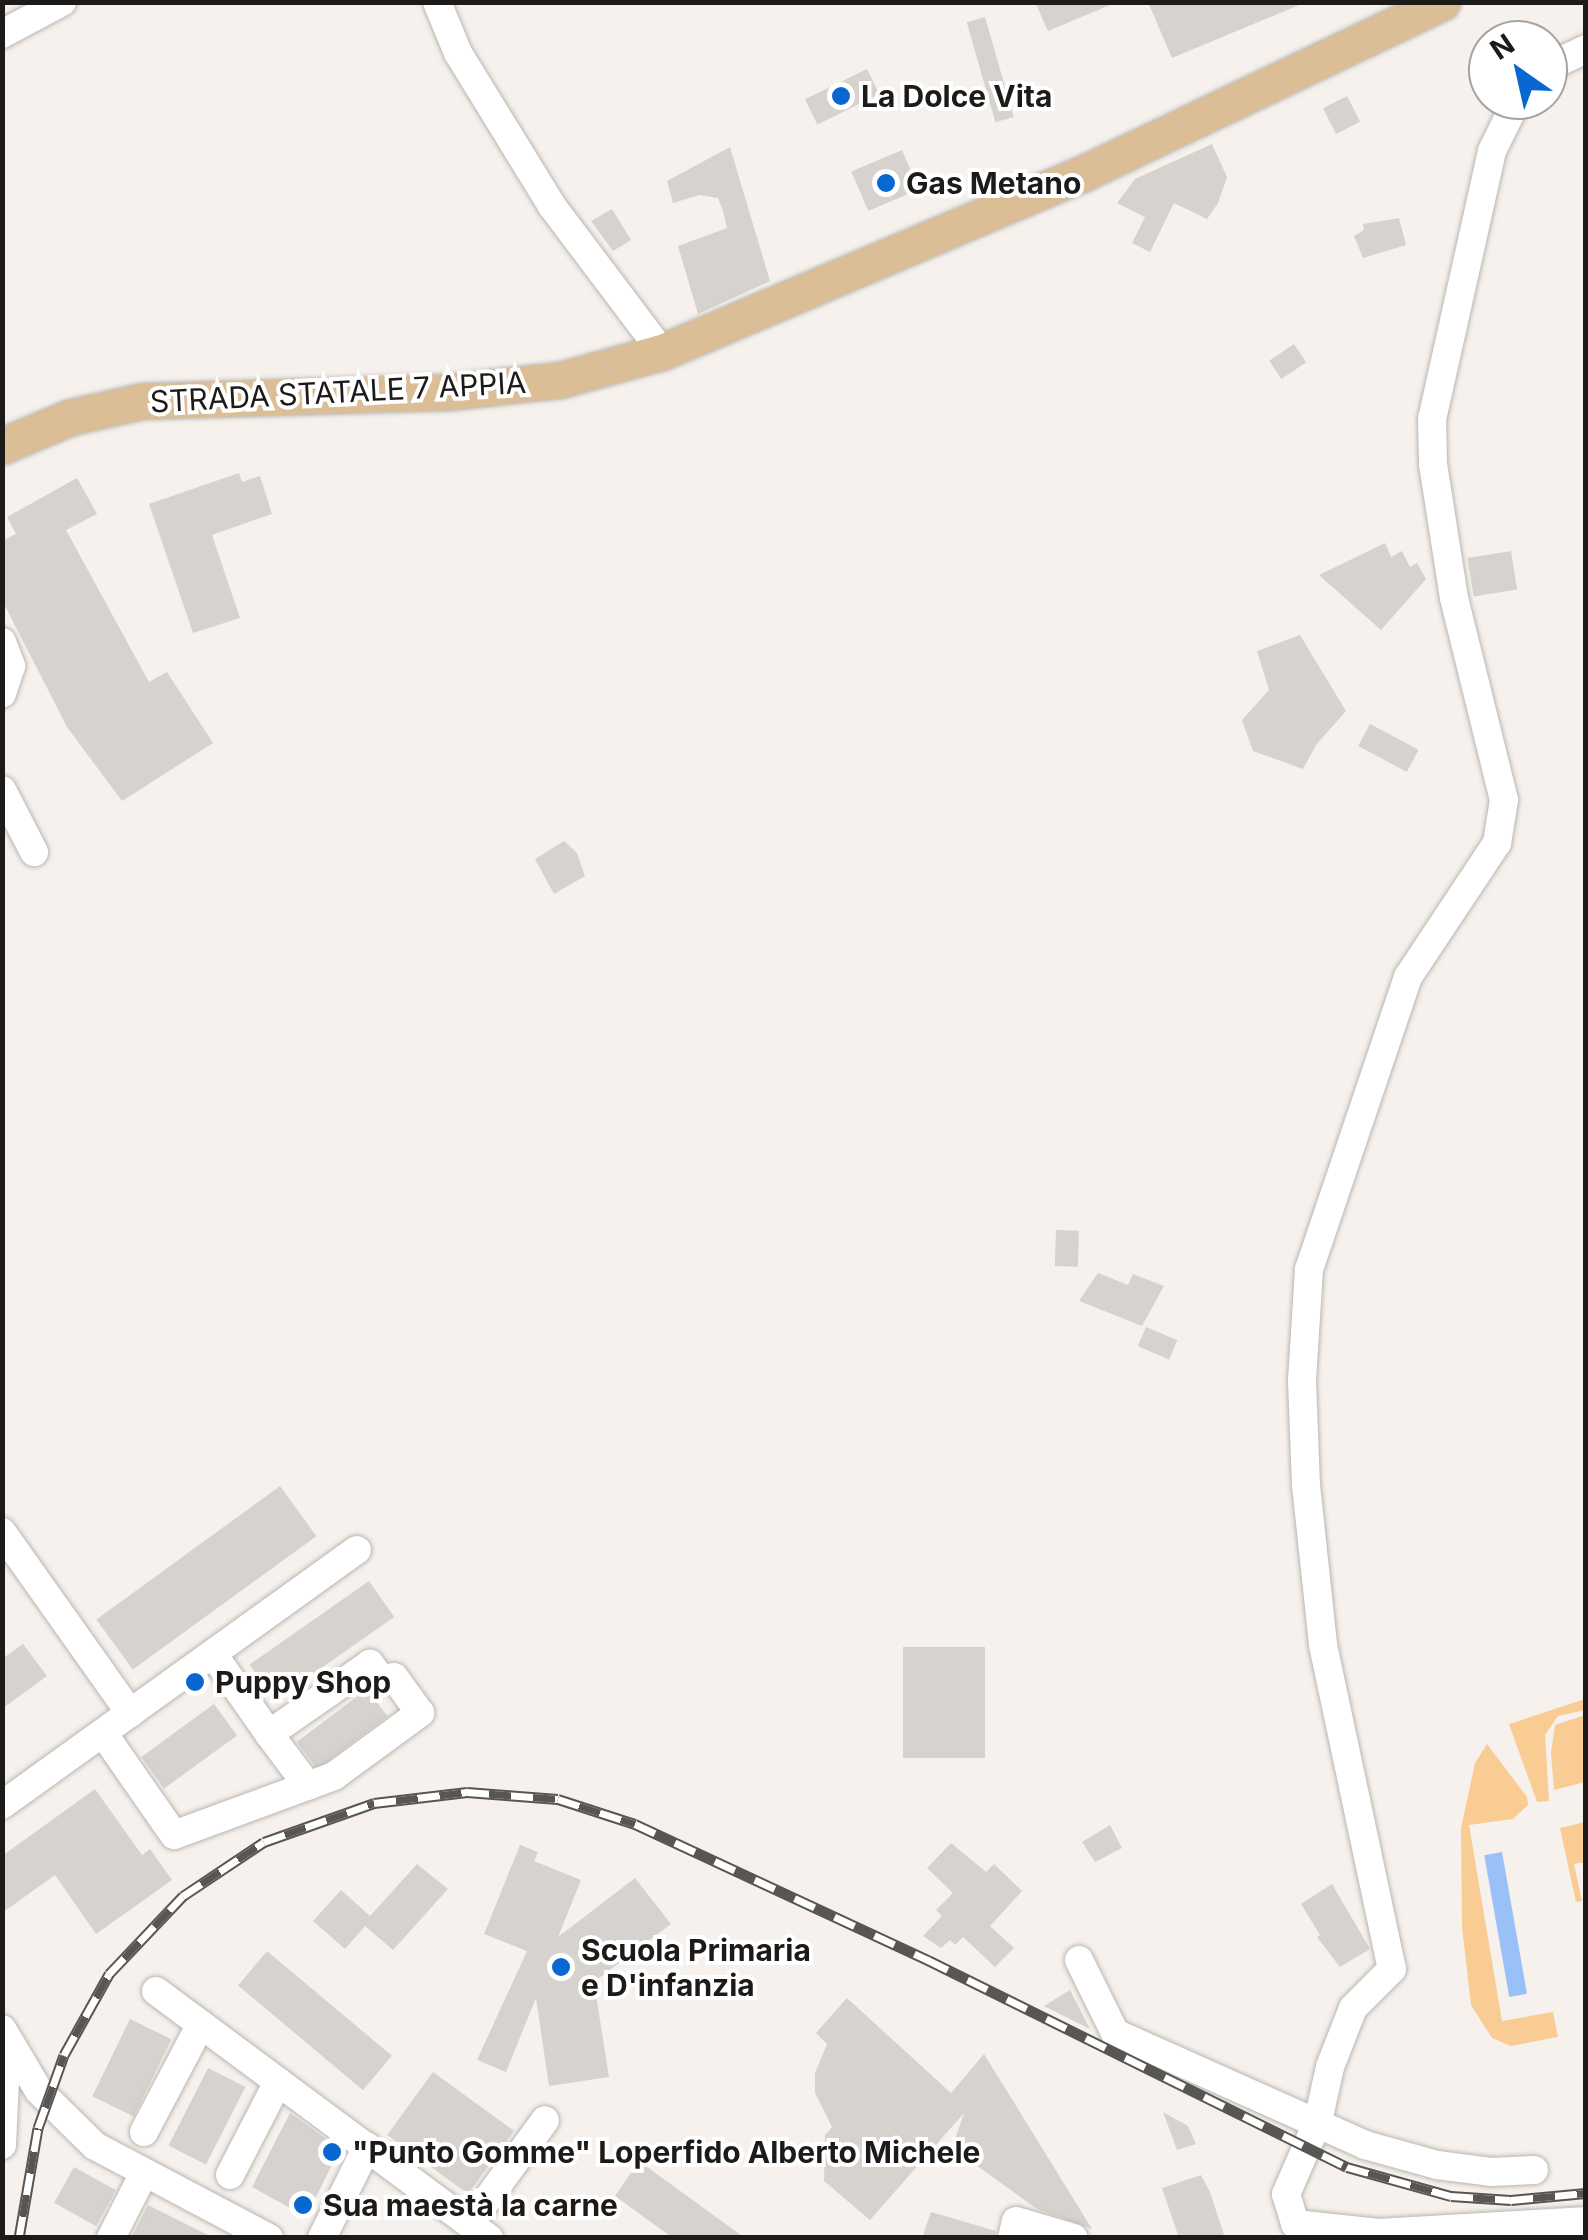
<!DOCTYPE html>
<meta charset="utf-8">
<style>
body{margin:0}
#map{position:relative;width:1588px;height:2240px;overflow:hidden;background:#f6f1ec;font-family:Inter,sans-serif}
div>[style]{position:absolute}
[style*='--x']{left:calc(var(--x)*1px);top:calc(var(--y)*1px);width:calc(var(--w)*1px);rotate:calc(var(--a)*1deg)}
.green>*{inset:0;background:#f9cc94}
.water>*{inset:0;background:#99c1f7;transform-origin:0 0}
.building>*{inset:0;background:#d6d2cd;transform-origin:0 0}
.roads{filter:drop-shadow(0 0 2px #bab6b1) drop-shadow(0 0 2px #bab6b1)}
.minor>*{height:28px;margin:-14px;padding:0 14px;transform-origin:14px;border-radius:14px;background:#fff}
.major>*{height:35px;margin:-17.5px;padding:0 17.5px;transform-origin:17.5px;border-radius:17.5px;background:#dcbe96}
.rail>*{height:11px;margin-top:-5.5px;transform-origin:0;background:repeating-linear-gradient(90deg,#fff 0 22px,#585653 0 44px);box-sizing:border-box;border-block:2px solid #585653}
.dots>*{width:28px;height:28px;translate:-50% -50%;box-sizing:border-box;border:5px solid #fff;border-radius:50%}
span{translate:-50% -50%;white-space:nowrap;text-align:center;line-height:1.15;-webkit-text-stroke:8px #fff;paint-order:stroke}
.poi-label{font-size:30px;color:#1c1b19;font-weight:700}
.left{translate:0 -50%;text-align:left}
.street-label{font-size:30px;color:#1c1b19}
.frame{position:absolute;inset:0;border:5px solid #1c1b19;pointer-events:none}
.north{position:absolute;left:1468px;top:20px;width:100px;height:100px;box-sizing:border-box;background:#fff;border:2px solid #a4a4a3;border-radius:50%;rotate:326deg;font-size:28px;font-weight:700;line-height:40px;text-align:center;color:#1c1b19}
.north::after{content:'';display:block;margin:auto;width:35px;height:45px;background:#0867d0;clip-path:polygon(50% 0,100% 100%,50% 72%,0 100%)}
</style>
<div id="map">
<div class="green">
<div style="clip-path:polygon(1585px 1699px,1585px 1710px,1558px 1716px,1545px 1735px,1549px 1801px,1537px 1802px,1509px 1724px)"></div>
<div style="clip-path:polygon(1585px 1715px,1585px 1782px,1554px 1790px,1551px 1752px,1555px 1725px)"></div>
<div style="clip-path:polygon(1487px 1744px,1527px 1797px,1528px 1805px,1513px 1819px,1469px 1825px,1502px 2021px,1553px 2012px,1558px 2037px,1511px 2046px,1492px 2038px,1471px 2005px,1462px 1927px,1461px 1828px,1475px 1763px)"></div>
<div style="clip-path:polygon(1585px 1822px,1585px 1862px,1574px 1864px,1582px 1901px,1576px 1902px,1560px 1828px)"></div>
</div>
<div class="water">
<div style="left:1502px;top:1852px;width:144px;height:18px;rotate:80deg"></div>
</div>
<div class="building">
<div style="clip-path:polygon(1035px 2px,1115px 2px,1115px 3px,1048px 31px)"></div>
<div style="clip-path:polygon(1148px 2px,1304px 2px,1304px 3px,1172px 58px)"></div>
<div style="left:985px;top:17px;width:104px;height:19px;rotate:74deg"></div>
<div style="left:867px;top:69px;width:28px;height:69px;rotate:64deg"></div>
<div style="left:1347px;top:96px;width:29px;height:27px;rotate:63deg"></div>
<div style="clip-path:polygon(1212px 144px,1227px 177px,1218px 203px,1207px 219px,1174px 203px,1150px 252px,1132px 243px,1145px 217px,1117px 203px,1135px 179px)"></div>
<div style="clip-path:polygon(730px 147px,770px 281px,698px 314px,678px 246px,727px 228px,723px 211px,718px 198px,700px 195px,673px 203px,667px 181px)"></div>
<div style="left:902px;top:150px;width:43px;height:55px;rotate:67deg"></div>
<div style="clip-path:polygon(612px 209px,631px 240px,613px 251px,591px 221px)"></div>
<div style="clip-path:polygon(1399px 218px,1406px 245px,1363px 258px,1354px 236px,1364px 230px,1363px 224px)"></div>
<div style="left:1294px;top:344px;width:22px;height:30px;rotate:56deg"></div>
<div style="clip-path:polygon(239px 473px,242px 482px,260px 476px,272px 514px,212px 535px,240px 618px,193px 633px,149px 504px)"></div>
<div style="clip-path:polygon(77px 478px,97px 514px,66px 530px,149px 682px,167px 672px,213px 743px,122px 801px,67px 727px,2px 600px,2px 541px,16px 534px,7px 517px)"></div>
<div style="clip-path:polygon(1385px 543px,1391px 557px,1402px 551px,1410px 567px,1417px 563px,1426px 579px,1381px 630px,1319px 575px)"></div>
<div style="left:1511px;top:551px;width:39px;height:44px;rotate:81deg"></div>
<div style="clip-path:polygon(1300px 635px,1346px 711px,1316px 745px,1303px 769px,1253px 751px,1242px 720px,1269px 690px,1257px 651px)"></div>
<div style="left:1370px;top:724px;width:55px;height:25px;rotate:28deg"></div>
<div style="clip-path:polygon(564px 841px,577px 853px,585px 876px,554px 894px,535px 859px)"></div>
<div style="left:1056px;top:1230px;width:23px;height:36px;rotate:2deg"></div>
<div style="clip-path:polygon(1098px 1273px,1128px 1285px,1133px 1274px,1164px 1286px,1142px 1326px,1079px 1301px)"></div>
<div style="left:1146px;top:1327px;width:34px;height:21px;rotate:23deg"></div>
<div style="left:280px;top:1486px;width:62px;height:227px;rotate:54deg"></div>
<div style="left:369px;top:1581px;width:44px;height:146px;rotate:55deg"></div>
<div style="clip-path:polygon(23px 1644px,47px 1676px,2px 1709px,2px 1659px)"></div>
<div style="left:903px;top:1647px;width:82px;height:111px"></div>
<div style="left:367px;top:1689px;width:34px;height:88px;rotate:53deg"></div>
<div style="left:214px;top:1704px;width:39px;height:90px;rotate:54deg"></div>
<div style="clip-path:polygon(95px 1789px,142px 1855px,150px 1849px,172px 1880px,96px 1934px,55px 1875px,2px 1913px,2px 1856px)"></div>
<div style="clip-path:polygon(1110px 1825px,1122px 1848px,1095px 1862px,1082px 1842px)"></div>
<div style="clip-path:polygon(951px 1843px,986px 1872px,994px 1864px,1022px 1891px,990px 1926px,1014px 1948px,995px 1967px,963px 1937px,955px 1945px,950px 1940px,941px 1948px,923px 1936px,942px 1916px,936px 1910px,953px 1893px,927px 1868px)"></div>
<div style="clip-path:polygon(520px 1845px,538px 1852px,534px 1861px,581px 1880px,558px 1937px,635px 1878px,671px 1924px,594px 1982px,609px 2077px,549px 2086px,536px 1998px,506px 2072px,477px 2060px,527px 1951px,484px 1934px)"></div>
<div style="clip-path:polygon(417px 1864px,448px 1889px,393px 1950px,365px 1926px,345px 1949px,313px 1921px,341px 1890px,370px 1916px)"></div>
<div style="clip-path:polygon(1332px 1884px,1370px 1949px,1340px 1967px,1317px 1937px,1320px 1935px,1301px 1904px)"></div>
<div style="left:267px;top:1951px;width:163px;height:45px;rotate:40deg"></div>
<div style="clip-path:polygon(1070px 1990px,1090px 2029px,1044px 2006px)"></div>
<div style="clip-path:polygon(847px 1998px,951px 2093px,984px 2054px,1092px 2229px,1037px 2209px,952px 2148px,964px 2113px,870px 2220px,824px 2181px,825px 2135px,832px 2127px,815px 2093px,815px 2073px,827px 2044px,816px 2033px)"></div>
<div style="left:130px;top:2019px;width:46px;height:86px;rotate:26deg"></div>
<div style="left:208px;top:2068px;width:42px;height:87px;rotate:27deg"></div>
<div style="left:433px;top:2072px;width:100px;height:78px;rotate:36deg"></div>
<div style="clip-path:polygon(1163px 2112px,1188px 2126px,1196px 2144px,1177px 2150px)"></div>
<div style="clip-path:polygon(290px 2113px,340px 2149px,306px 2217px,252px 2187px)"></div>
<div style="clip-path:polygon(639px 2161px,745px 2238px,673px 2238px,615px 2196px)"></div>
<div style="left:74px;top:2167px;width:48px;height:41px;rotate:29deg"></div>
<div style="clip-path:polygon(1201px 2175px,1210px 2192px,1225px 2238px,1179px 2238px,1162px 2188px)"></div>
<div style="clip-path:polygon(148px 2205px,214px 2238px,131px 2238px)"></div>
<div style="clip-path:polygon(931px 2212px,996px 2231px,995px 2238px,922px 2238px)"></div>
</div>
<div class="roads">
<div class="minor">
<div style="--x:437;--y:2;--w:55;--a:67.6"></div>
<div style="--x:458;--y:53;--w:180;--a:58.4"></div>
<div style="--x:552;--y:206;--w:183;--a:53"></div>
<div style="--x:2;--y:34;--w:68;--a:-28.1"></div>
<div style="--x:1548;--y:67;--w:42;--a:-25.3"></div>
<div style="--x:1517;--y:100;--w:57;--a:116.1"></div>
<div style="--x:1492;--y:151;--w:275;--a:102.6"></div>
<div style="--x:1432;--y:419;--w:45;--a:88.7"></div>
<div style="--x:1433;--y:464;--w:136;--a:81.1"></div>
<div style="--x:1454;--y:598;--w:208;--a:76.1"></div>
<div style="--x:1504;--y:800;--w:44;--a:99.2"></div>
<div style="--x:1497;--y:843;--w:161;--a:123.6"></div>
<div style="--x:1408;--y:977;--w:308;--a:108.7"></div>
<div style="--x:1309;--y:1269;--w:112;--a:93.6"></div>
<div style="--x:1302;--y:1381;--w:104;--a:87.8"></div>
<div style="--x:1306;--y:1485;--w:161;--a:83.9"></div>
<div style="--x:1323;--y:1645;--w:331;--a:78"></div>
<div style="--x:1392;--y:1969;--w:55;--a:135"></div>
<div style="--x:1353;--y:2008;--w:63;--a:111.3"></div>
<div style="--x:1330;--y:2067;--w:55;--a:102.5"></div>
<div style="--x:1318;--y:2121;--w:80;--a:113.7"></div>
<div style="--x:1286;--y:2194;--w:31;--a:73"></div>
<div style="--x:1295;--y:2224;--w:84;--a:6.1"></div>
<div style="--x:1379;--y:2233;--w:207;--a:-3.3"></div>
<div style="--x:2;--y:642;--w:26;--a:69"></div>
<div style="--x:11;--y:666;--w:29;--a:108"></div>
<div style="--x:2;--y:790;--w:70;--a:62.7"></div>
<div style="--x:2;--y:1532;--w:222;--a:54.7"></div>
<div style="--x:103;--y:1733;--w:124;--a:55.2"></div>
<div style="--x:174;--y:1835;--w:171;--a:-20.2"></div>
<div style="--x:334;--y:1776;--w:107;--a:-36.2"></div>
<div style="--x:420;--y:1713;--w:44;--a:-125.8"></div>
<div style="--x:394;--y:1677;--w:13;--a:171"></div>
<div style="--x:381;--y:1679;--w:19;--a:-126"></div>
<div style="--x:370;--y:1664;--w:123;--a:145.3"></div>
<div style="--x:269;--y:1734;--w:98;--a:-125"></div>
<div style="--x:269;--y:1734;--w:65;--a:53.1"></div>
<div style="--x:2;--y:1805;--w:437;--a:-35.7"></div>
<div style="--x:1079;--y:1960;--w:81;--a:63.7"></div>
<div style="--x:1115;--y:2033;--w:274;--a:24.1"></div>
<div style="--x:1365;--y:2145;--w:75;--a:15.5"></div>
<div style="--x:1437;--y:2165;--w:54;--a:7.4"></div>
<div style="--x:1491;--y:2172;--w:43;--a:-2.7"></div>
<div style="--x:156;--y:1991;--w:415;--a:36.6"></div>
<div style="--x:2;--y:2029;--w:72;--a:59.2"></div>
<div style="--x:39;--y:2091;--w:78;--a:44.5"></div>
<div style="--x:95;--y:2146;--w:197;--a:27.9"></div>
<div style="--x:144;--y:2132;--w:122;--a:-62.2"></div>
<div style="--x:2;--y:2145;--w:106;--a:-87.3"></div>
<div style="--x:230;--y:2175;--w:105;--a:-62.7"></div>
<div style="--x:470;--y:2223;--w:127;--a:-53.9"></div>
<div style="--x:111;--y:2238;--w:73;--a:-63.1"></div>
<div style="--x:322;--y:2238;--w:102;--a:-63.7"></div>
<div style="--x:1012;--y:2238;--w:17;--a:-77"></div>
<div style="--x:1016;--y:2221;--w:60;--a:16.3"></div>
</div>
<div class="major">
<div style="--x:2;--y:446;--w:75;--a:-22.8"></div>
<div style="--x:71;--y:417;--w:73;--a:-12.7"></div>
<div style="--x:142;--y:401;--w:307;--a:-1.7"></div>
<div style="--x:449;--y:392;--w:112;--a:-6.2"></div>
<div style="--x:560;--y:380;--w:106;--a:-15.4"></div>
<div style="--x:662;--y:352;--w:456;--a:-23"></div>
<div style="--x:1082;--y:174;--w:399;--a:-25.5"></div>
</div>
</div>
<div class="rail">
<div style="--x:19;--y:2238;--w:112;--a:-80.2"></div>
<div style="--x:38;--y:2128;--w:77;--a:-70.4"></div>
<div style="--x:64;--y:2055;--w:93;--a:-60.9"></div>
<div style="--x:109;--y:1974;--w:108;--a:-46.5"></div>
<div style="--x:183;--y:1896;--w:97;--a:-33.7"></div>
<div style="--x:264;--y:1842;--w:117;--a:-19.5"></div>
<div style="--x:374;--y:1803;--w:94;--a:-6.7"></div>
<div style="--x:467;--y:1792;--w:91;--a:4.4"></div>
<div style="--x:558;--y:1799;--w:81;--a:18"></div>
<div style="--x:635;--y:1824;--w:323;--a:24.9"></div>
<div style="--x:928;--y:1960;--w:467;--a:26.3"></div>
<div style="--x:1347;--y:2167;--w:108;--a:15.6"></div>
<div style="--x:1451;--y:2196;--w:60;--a:3.8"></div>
<div style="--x:1511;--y:2200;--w:75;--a:-5.3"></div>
</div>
<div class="dots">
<div style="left:841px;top:96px;background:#0867d0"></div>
<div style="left:886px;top:183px;background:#0867d0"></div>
<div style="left:195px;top:1682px;background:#0867d0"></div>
<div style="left:561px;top:1967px;background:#0867d0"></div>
<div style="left:332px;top:2152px;background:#0867d0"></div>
<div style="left:303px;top:2205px;background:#0867d0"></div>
</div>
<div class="poi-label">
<span class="left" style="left:861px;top:96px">La Dolce Vita</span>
<span class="left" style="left:906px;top:183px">Gas Metano</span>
<span class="left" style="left:215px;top:1682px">Puppy Shop</span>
<span class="left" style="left:581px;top:1967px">Scuola Primaria<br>e D'infanzia</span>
<span class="left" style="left:352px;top:2152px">"Punto Gomme" Loperfido Alberto Michele</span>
<span class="left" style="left:323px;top:2205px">Sua maestà la carne</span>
</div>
<div class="street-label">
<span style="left:338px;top:392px;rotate:-3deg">STRADA STATALE 7 APPIA</span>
</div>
<div class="frame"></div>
<div class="north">N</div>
</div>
